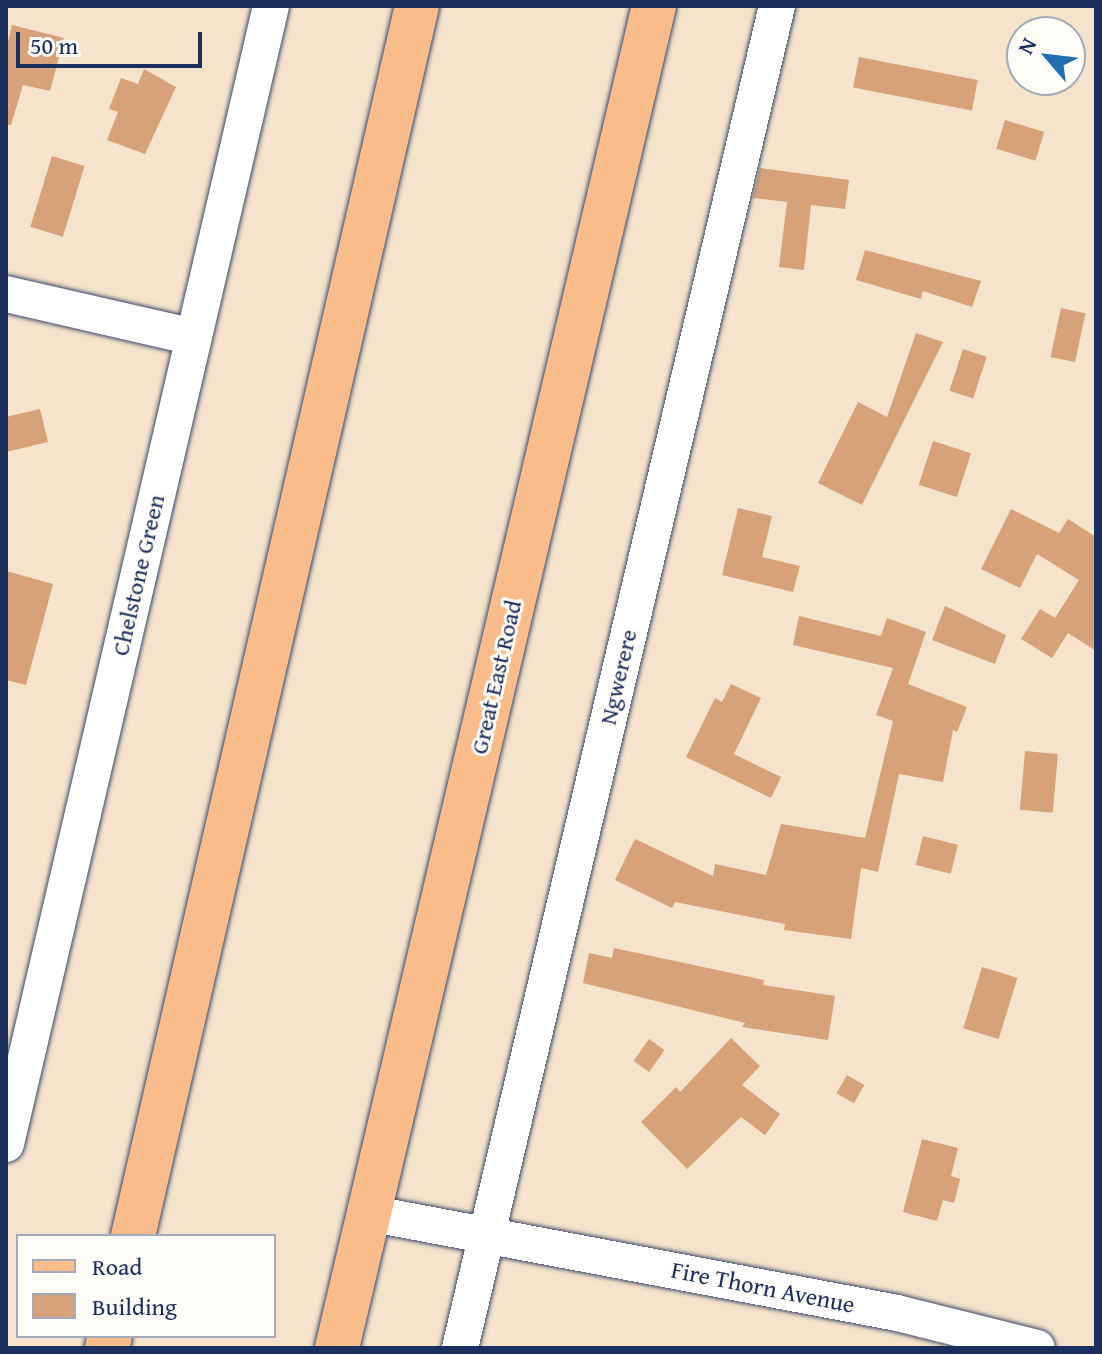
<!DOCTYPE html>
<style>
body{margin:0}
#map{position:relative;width:1102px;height:1354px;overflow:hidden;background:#f5e3cb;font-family:"Gentium Book Plus",serif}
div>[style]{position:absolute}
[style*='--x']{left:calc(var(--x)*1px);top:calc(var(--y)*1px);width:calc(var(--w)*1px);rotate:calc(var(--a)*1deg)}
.building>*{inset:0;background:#d7a27a;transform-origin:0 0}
.roads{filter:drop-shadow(0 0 2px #3c4a6e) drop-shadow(0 0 2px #3c4a6e)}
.minor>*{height:36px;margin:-18px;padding:0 18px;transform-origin:18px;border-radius:18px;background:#fff}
.major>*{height:44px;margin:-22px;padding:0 22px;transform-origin:22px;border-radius:22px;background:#fabc8b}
span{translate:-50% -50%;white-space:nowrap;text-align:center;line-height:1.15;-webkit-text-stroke:6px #fdfcf7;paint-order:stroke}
.street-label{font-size:24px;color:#1b2f5e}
.frame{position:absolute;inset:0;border:8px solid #1b2f5e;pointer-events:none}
.legend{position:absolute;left:16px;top:1234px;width:260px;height:104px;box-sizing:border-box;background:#fdfcf7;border:2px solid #a3aaba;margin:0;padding:10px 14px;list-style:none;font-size:24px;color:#1b2f5e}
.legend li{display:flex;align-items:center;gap:16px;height:40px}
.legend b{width:40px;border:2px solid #a3aaba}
.north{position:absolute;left:1006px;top:16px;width:80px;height:80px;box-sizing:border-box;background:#fdfcf7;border:2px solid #a3aaba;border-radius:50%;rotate:298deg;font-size:22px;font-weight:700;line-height:32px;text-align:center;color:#1b2f5e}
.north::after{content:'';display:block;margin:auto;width:28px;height:36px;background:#1f6fb2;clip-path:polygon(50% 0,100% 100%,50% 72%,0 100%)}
.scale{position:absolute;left:16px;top:32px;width:186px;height:36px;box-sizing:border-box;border:4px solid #1b2f5e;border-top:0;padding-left:10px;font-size:24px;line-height:28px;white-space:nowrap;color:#1b2f5e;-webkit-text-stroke:6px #fdfcf7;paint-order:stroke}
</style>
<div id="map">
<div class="building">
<div style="clip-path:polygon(12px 25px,64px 38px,50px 91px,23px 85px,11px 125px,6px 125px,6px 50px)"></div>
<div style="left:859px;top:57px;width:121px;height:31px;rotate:11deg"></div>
<div style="clip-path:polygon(144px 69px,176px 87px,145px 154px,107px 140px,118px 112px,109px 109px,121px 78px,138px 84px)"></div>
<div style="left:1005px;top:120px;width:41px;height:30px;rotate:17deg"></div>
<div style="left:52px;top:156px;width:34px;height:74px;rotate:17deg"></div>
<div style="clip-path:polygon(760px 168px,849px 180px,845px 209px,811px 205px,804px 270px,779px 267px,787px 202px,753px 198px)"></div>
<div style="clip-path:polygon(865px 250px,981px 281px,972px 307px,923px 291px,921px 299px,856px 280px)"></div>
<div style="left:1061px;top:308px;width:25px;height:50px;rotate:12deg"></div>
<div style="clip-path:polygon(916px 333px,943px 342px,862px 505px,818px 483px,858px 402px,887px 417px)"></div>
<div style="left:963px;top:349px;width:25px;height:44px;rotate:18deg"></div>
<div style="clip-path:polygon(40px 409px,48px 442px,6px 452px,6px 417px)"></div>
<div style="left:933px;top:441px;width:40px;height:46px;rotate:18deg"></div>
<div style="clip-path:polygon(738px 508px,772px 516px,762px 557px,800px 566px,793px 592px,722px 575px)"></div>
<div style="clip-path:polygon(1011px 509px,1059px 533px,1068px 519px,1096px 537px,1096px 651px,1068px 633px,1052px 658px,1021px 639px,1040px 609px,1055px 618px,1079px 580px,1037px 554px,1020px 588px,981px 569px)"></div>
<div style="clip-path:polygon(6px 571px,53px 584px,26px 685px,6px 680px)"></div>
<div style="clip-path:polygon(945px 606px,1006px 635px,995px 664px,932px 640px)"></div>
<div style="clip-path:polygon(799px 616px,881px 636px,887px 618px,926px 632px,908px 684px,967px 707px,957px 732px,953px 730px,943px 782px,899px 774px,878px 872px,861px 868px,851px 939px,784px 930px,785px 924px,675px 902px,672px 908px,615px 880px,635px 839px,713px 876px,715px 864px,766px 875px,781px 824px,865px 838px,893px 721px,876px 715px,893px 668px,793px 645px)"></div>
<div style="clip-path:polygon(731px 684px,761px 698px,734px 754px,781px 777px,771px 798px,686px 757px,715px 698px,722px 702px)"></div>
<div style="left:1025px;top:751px;width:33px;height:59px;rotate:5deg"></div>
<div style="left:923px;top:836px;width:36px;height:30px;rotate:14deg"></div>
<div style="clip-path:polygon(614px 948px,764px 980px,763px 985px,835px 996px,828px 1040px,742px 1027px,745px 1023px,583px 983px,589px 953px,612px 958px)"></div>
<div style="left:982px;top:967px;width:37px;height:64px;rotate:17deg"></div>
<div style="clip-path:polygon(731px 1038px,760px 1066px,742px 1085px,780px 1114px,765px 1135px,741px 1117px,687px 1169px,641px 1122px,676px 1087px,680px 1092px)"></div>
<div style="left:649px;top:1039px;width:19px;height:27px;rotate:35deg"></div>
<div style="left:847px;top:1075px;width:20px;height:21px;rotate:30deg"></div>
<div style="clip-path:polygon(922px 1139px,958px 1148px,951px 1176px,960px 1179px,954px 1203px,943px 1200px,937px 1221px,903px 1212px)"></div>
</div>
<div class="roads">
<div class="minor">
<div style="--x:6;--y:294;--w:192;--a:12.9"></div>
<div style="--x:6;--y:1144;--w:1168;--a:-76.89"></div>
<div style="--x:368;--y:1213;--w:538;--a:10.7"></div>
<div style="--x:897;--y:1313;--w:144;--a:14"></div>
<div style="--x:460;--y:1348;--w:1379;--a:-76.71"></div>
</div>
<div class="major">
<div style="--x:133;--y:1236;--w:1262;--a:-77"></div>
<div style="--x:107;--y:1348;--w:12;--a:-76"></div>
<div style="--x:337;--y:1348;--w:1379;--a:-76.71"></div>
</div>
</div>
<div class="street-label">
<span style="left:138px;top:575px;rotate:-77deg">Chelstone Green</span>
<span style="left:496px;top:677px;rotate:-77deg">Great East Road</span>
<span style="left:618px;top:677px;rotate:-77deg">Ngwerere</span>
<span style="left:763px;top:1287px;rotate:11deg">Fire Thorn Avenue</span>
</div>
<div class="frame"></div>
<ul class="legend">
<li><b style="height:10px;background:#fabc8b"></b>Road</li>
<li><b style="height:22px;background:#d7a27a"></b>Building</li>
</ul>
<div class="north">N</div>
<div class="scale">50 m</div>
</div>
